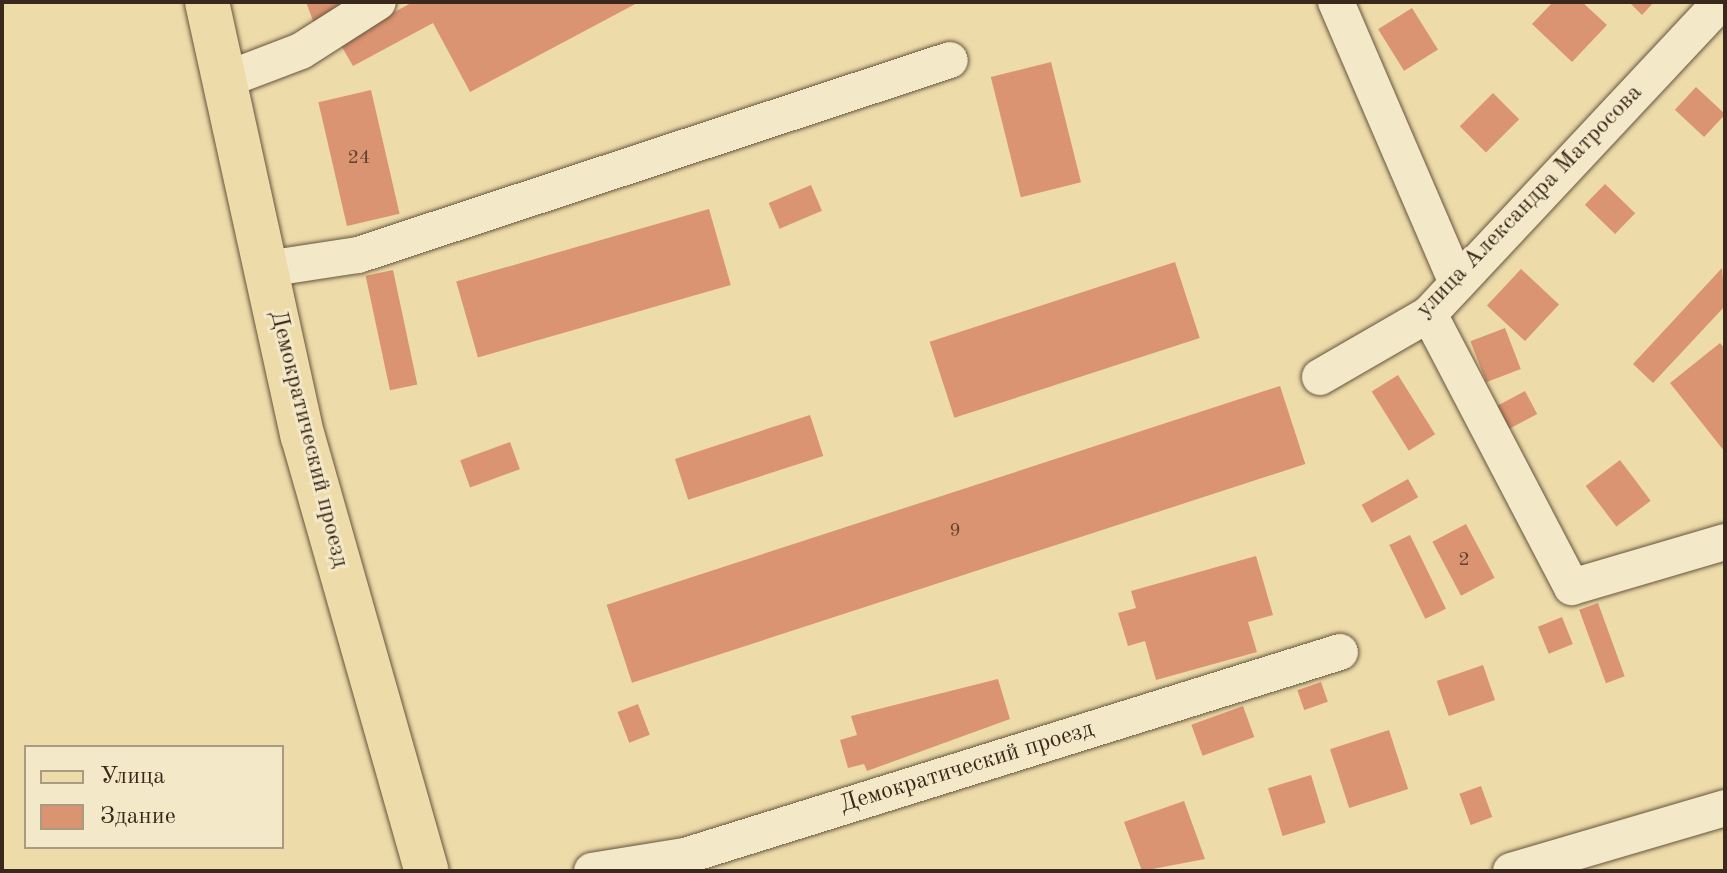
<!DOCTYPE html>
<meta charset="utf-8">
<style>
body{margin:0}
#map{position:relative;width:1727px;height:873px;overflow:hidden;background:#eddba9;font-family:"Old Standard TT",serif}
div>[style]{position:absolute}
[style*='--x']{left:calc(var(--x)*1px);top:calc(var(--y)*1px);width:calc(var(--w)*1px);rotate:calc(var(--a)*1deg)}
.building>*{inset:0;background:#db9471;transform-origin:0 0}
.roads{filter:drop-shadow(0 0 2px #66553e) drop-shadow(0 0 2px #66553e)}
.minor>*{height:36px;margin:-18px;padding:0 18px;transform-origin:18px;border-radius:18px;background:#f3e8c7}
.major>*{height:44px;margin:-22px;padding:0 22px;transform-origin:22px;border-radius:22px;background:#eddba9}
span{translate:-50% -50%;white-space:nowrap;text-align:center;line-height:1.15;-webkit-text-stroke:6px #f3e8c7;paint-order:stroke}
.number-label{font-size:20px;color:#624330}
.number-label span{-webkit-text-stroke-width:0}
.street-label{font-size:24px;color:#39281b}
.frame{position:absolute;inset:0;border:4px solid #39281b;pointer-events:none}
.legend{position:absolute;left:24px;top:745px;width:260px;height:104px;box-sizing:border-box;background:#f3e8c7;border:2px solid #a99b82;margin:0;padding:10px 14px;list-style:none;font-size:24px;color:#39281b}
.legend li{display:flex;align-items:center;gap:16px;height:40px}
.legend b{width:40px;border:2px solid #a99b82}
</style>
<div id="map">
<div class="building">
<div style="clip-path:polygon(306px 2px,359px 2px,318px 34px)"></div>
<div style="clip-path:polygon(413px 2px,639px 2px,470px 92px,433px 23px,353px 66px,339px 42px)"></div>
<div style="clip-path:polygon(1553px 2px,1582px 2px,1607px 25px,1572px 62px,1532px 24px)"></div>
<div style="clip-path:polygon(1629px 2px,1654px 2px,1642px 15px)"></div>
<div style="left:1412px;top:8px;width:49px;height:40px;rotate:58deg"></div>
<div style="left:1051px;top:62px;width:124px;height:62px;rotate:76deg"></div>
<div style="left:1696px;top:87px;width:40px;height:31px;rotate:43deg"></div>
<div style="left:371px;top:90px;width:127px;height:54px;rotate:77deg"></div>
<div style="left:1493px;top:93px;width:37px;height:47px;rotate:45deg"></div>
<div style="left:1605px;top:184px;width:42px;height:29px;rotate:44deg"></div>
<div style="left:811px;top:185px;width:28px;height:46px;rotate:67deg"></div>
<div style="left:709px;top:209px;width:79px;height:263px;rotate:74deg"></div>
<div style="left:1175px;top:262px;width:80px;height:258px;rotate:72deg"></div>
<div style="clip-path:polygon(1722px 268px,1725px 306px,1653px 383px,1633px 364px)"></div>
<div style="left:1521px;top:269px;width:52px;height:50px;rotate:43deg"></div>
<div style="left:393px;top:270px;width:117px;height:28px;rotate:78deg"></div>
<div style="left:1505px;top:328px;width:44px;height:37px;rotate:69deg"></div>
<div style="clip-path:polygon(1720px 343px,1725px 349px,1725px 452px,1670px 383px)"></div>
<div style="left:1398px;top:375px;width:70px;height:31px;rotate:58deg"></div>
<div style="left:1280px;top:386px;width:82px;height:708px;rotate:72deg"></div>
<div style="left:1525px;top:391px;width:26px;height:36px;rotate:62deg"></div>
<div style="left:810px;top:415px;width:43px;height:142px;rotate:72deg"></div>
<div style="left:510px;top:442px;width:29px;height:53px;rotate:70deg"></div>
<div style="left:1620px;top:460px;width:51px;height:43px;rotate:53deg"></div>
<div style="left:1408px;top:479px;width:21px;height:53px;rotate:61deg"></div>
<div style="left:1466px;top:524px;width:61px;height:38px;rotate:62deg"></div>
<div style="left:1410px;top:535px;width:82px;height:23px;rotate:64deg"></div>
<div style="clip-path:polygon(1256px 556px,1273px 615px,1248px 622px,1257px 652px,1156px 680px,1145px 641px,1128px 646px,1118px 613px,1136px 608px,1131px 591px)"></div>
<div style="left:1598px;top:603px;width:78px;height:20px;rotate:70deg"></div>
<div style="left:1562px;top:617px;width:29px;height:26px;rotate:68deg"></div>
<div style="left:1483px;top:665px;width:37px;height:49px;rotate:71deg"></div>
<div style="clip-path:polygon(998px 679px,1010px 719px,867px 771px,864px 764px,848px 768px,840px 740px,857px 735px,851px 716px)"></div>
<div style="left:1321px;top:682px;width:21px;height:25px;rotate:71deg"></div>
<div style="left:638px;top:704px;width:33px;height:22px;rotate:69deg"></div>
<div style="left:1243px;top:706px;width:33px;height:55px;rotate:70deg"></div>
<div style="left:1389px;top:730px;width:62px;height:62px;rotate:72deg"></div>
<div style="left:1311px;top:775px;width:50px;height:45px;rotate:73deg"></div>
<div style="left:1481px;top:786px;width:33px;height:23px;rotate:70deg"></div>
<div style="clip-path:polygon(1184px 801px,1205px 859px,1142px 871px,1124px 822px)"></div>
</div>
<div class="roads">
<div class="minor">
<div style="--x:1336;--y:2;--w:306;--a:66.7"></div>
<div style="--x:225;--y:80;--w:81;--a:-20.9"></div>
<div style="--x:301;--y:51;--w:91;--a:-32.5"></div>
<div style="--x:266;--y:269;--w:93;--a:-8.7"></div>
<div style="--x:358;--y:255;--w:623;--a:-18.23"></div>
<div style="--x:1429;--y:314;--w:308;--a:62.4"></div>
<div style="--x:1572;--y:587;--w:159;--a:-16.4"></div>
<div style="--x:1320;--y:377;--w:126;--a:-30"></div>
<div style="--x:1429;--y:314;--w:427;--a:-46.9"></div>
<div style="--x:592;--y:871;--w:94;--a:-9.2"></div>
<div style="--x:685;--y:856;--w:686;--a:-17.3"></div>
<div style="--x:1511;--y:871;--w:223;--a:-16.4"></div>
</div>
<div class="major">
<div style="--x:207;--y:2;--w:445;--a:77.6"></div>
<div style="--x:303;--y:437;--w:451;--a:74.1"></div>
</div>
</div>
<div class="number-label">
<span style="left:359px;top:158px">24</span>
<span style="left:955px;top:531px">9</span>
<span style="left:1464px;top:560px">2</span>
</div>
<div class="street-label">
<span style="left:1530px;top:202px;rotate:-46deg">улица Александра Матросова</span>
<span style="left:308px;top:439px;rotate:76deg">Демократический проезд</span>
<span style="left:967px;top:768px;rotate:-17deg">Демократический проезд</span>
</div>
<div class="frame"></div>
<ul class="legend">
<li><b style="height:10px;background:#eddba9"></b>Улица</li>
<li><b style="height:22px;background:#db9471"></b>Здание</li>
</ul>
</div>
